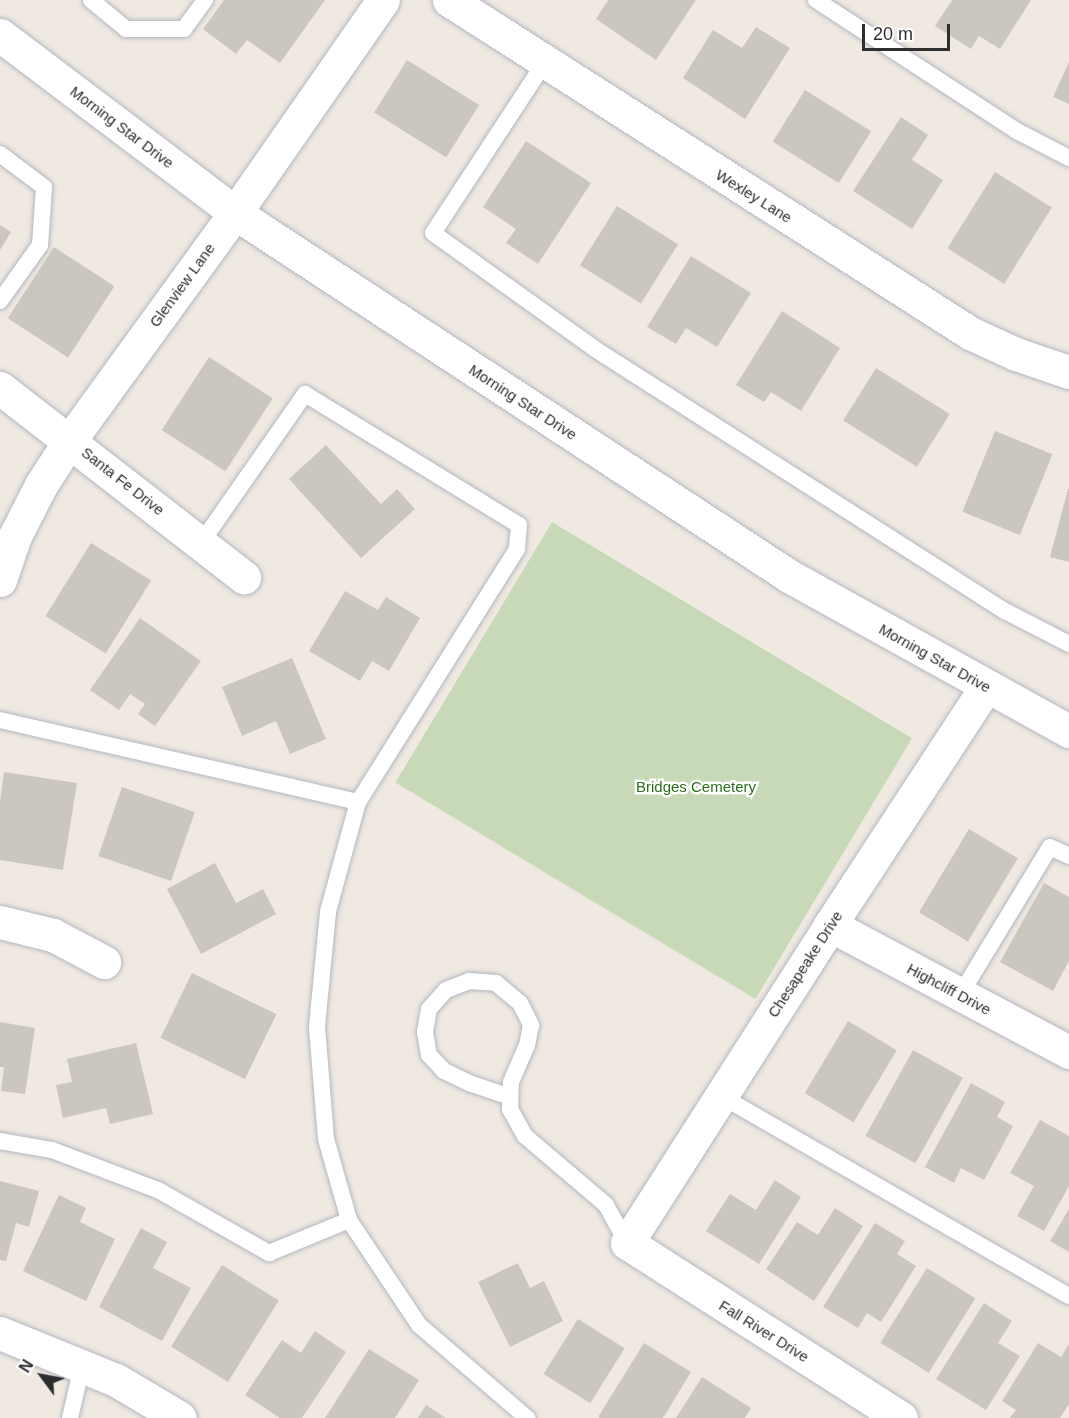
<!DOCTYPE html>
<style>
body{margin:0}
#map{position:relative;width:1069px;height:1418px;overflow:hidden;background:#efe9e1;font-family:Arial,sans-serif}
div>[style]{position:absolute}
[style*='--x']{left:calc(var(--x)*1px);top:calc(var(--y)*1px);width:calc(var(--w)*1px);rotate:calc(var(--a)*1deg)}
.cemetery>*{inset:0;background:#c8d9b8;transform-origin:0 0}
.building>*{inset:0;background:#cbc7bf;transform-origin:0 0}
.roads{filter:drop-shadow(0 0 2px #b4b7c1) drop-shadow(0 0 2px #b4b7c1)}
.lane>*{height:16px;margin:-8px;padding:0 8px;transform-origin:8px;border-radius:8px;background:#fff}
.street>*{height:33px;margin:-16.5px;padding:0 16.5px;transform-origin:16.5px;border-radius:16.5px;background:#fff}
.secondary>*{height:33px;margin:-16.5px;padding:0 16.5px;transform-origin:16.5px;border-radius:16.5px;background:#fff}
span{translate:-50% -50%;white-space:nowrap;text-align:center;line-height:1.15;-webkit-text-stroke:5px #fff;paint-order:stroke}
.street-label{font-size:15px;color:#2e2e2e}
.park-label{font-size:15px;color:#2c6e1b}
.north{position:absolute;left:12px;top:1346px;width:60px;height:60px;-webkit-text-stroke:4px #fff;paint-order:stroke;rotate:302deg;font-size:16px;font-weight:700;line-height:24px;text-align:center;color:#2e2e2e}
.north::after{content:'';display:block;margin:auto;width:21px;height:27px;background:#2e2e2e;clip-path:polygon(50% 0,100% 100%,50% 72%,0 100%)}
.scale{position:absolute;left:862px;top:24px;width:88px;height:27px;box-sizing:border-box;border:3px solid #2e2e2e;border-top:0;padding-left:8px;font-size:18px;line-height:21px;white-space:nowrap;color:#2e2e2e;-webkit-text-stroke:4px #fff;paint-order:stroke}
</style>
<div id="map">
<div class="cemetery">
<div style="left:552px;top:522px;width:420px;height:304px;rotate:31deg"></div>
</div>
<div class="building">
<div style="clip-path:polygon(224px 0,325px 0,280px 63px,247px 40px,236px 54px,203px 29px)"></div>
<div style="clip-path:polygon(608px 0,696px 0,656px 60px,596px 19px)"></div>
<div style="clip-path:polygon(952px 0,1031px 0,1000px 49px,979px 36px,971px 49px,935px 26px)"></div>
<div style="clip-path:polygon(756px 27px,790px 48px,745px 119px,683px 78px,713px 30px,742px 48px)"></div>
<div style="left:407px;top:60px;width:85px;height:62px;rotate:32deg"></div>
<div style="clip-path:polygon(1069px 62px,1069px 104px,1053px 97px)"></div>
<div style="left:805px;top:90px;width:78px;height:61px;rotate:32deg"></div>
<div style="clip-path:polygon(901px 117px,928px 135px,912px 160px,943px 180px,912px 229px,853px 191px)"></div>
<div style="clip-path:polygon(526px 141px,591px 183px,538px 264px,506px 243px,516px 229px,483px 207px)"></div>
<div style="left:995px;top:172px;width:67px;height:90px;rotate:32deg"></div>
<div style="left:617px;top:206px;width:72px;height:70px;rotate:32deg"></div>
<div style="clip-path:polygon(0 225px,11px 232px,0 250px)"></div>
<div style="left:54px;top:247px;width:72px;height:85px;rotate:33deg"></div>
<div style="clip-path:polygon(691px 256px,751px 293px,717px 347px,686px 328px,676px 344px,647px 327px)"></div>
<div style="clip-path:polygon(782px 311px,840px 348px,801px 411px,771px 392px,764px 402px,736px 385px)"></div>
<div style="left:209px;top:357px;width:76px;height:87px;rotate:33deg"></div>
<div style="left:876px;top:368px;width:87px;height:62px;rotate:32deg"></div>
<div style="left:995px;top:431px;width:62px;height:87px;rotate:22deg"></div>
<div style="clip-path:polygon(326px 445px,381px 504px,397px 489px,415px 509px,361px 558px,289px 479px)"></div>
<div style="clip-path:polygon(1068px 489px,1069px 489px,1069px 562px,1050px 557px)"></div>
<div style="left:91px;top:543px;width:71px;height:86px;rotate:32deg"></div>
<div style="clip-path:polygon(345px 591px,378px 610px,386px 597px,420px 618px,389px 671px,372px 661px,360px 681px,309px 651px)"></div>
<div style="clip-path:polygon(140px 618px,201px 661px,155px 726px,138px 714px,145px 704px,130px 694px,119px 710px,90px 690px)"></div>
<div style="clip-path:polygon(292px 658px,326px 739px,290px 754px,276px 721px,242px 736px,222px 687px)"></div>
<div style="clip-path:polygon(4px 772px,77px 783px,63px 870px,0 860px,0 802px)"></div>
<div style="left:122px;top:787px;width:77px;height:73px;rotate:19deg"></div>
<div style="left:969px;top:829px;width:57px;height:97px;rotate:31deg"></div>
<div style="clip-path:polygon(215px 863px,236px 903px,263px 889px,276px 914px,201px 954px,167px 889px)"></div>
<div style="clip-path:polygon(1044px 883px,1069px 897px,1069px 961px,1053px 991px,1000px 962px)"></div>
<div style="left:192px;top:973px;width:94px;height:72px;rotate:26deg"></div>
<div style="left:848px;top:1021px;width:57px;height:84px;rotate:31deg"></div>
<div style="clip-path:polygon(0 1022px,35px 1028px,25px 1094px,1px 1091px,4px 1067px,0 1067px)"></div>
<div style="clip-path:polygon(136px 1043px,153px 1114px,110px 1124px,106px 1108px,63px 1118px,56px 1085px,72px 1082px,67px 1059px)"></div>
<div style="left:913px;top:1050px;width:57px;height:98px;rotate:29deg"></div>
<div style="clip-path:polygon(971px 1083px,1005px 1102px,997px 1117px,1013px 1126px,984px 1180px,961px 1168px,954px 1183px,925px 1167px)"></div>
<div style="clip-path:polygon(1040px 1120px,1069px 1136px,1069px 1186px,1044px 1231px,1017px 1216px,1034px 1186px,1010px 1173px)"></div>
<div style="clip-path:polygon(775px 1180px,801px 1197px,759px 1264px,706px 1231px,730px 1194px,756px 1210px)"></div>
<div style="clip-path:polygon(0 1181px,39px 1191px,29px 1227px,16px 1223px,6px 1261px,0 1260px)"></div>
<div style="clip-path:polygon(59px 1195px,86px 1208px,80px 1222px,115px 1239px,86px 1301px,23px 1271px)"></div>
<div style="clip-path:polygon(835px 1208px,863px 1226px,814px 1301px,766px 1269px,797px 1222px,818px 1235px)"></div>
<div style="clip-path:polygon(1069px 1209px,1069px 1252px,1050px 1241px)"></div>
<div style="clip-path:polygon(875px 1223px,905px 1241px,897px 1254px,916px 1266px,881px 1322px,867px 1313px,858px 1328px,823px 1307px)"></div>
<div style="clip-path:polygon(141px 1228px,167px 1242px,153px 1268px,191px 1288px,162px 1341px,99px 1307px)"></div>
<div style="clip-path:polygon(518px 1263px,530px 1288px,544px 1281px,563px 1321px,510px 1347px,478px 1282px)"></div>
<div style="left:222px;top:1265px;width:67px;height:96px;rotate:32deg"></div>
<div style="left:927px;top:1268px;width:57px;height:88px;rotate:32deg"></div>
<div style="clip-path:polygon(984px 1303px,1012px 1321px,998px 1343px,1020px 1356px,986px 1410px,936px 1379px)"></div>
<div style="left:578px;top:1319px;width:55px;height:65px;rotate:32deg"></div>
<div style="clip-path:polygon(315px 1331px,346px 1352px,302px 1418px,280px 1418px,245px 1395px,282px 1340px,301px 1353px)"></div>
<div style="clip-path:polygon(644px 1343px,691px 1372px,663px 1418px,600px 1418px,598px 1417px)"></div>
<div style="clip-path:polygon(1038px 1343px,1061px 1357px,1069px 1344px,1069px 1404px,1060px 1418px,1010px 1418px,1016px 1410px,1002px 1401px)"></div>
<div style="clip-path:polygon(369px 1349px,419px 1380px,395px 1418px,325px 1418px)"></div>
<div style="clip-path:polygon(702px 1377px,751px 1408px,745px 1418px,676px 1418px)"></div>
<div style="clip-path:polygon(426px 1405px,446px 1418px,418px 1418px)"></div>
</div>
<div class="roads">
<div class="lane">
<div style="--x:91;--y:0;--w:45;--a:39.6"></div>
<div style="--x:126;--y:29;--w:58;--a:0"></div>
<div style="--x:184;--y:29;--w:36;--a:-54"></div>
<div style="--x:816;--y:0;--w:240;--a:33.1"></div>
<div style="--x:1017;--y:131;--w:59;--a:27.4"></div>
<div style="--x:545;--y:62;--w:204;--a:123.2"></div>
<div style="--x:433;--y:233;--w:199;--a:35.6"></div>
<div style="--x:595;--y:349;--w:487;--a:32.6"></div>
<div style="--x:1005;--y:611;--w:72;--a:27.3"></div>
<div style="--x:0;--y:154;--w:55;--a:36.9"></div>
<div style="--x:44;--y:187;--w:58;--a:93.9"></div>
<div style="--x:40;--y:245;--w:69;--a:125.5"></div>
<div style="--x:201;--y:543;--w:182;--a:-55.1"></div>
<div style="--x:305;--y:394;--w:251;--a:31.5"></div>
<div style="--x:519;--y:525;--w:24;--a:95"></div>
<div style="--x:517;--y:549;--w:299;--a:122.1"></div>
<div style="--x:358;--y:802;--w:114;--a:105.3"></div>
<div style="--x:328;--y:912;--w:116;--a:95.5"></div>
<div style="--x:317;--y:1027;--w:112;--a:85.4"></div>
<div style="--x:326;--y:1139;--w:84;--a:74.1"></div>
<div style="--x:0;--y:720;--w:367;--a:12.9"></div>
<div style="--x:960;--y:995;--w:173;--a:-58.7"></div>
<div style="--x:1050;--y:847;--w:21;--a:25"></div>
<div style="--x:721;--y:1096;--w:401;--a:29.9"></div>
<div style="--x:510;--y:1097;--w:43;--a:-161.1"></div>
<div style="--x:469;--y:1083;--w:28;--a:-154"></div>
<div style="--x:444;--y:1071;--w:22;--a:-133"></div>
<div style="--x:429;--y:1055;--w:23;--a:-100"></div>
<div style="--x:425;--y:1032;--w:23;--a:-80"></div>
<div style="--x:429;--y:1009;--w:25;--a:-48"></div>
<div style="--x:446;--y:990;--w:25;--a:-21"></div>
<div style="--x:469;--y:981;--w:27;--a:4"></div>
<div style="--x:496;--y:983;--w:31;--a:40"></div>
<div style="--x:520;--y:1003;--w:25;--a:63"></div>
<div style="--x:531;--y:1025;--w:20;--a:101"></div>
<div style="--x:527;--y:1045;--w:40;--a:113.4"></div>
<div style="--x:511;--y:1082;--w:27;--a:92"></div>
<div style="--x:510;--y:1109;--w:31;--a:61"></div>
<div style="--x:525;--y:1136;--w:106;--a:40.4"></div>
<div style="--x:606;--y:1205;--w:43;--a:61.1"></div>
<div style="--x:0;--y:1141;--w:53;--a:9.8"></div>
<div style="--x:52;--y:1150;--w:113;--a:20.7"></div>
<div style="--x:158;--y:1190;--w:128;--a:29.6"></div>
<div style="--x:269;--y:1253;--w:87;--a:-22.4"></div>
<div style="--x:349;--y:1220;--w:126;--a:56.3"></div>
<div style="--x:419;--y:1325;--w:143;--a:40.7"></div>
<div style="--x:70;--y:1418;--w:53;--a:-77"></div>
</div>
<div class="street">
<div style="--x:449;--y:0;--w:618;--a:32.58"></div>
<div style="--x:970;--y:333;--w:51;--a:24.5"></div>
<div style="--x:1016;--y:354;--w:56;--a:18.8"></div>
<div style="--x:0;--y:388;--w:309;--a:37.8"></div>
<div style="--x:0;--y:580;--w:46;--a:-71.2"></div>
<div style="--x:15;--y:536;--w:57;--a:-63"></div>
<div style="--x:41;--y:485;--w:54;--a:-57.2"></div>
<div style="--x:70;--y:440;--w:281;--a:-54"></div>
<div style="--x:235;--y:213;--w:259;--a:-55.2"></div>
<div style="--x:0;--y:922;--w:55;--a:13.8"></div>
<div style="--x:53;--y:935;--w:58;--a:27.9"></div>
<div style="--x:830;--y:925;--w:271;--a:28"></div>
<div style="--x:0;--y:1333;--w:125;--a:22.1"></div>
<div style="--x:116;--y:1380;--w:74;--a:30.7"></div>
<div style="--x:901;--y:1418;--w:325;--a:-147.4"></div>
<div style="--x:627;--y:1243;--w:377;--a:-57.4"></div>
<div style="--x:830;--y:925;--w:285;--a:-56.8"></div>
</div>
<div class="secondary">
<div style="--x:0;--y:35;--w:295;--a:37.1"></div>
<div style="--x:235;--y:213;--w:662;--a:33.23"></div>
<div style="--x:789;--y:576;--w:320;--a:29"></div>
</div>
</div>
<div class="street-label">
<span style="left:122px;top:127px;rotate:37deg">Morning Star Drive</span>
<span style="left:754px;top:196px;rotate:32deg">Wexley Lane</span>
<span style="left:182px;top:285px;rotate:-54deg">Glenview Lane</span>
<span style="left:523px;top:402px;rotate:33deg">Morning Star Drive</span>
<span style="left:123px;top:481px;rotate:38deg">Santa Fe Drive</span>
<span style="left:935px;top:658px;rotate:29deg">Morning Star Drive</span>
<span style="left:805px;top:964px;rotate:-57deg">Chesapeake Drive</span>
<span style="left:949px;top:989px;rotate:28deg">Highcliff Drive</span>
<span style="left:764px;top:1331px;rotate:32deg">Fall River Drive</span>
</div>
<div class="park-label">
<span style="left:696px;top:787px">Bridges Cemetery</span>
</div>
<div class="north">N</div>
<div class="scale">20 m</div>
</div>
